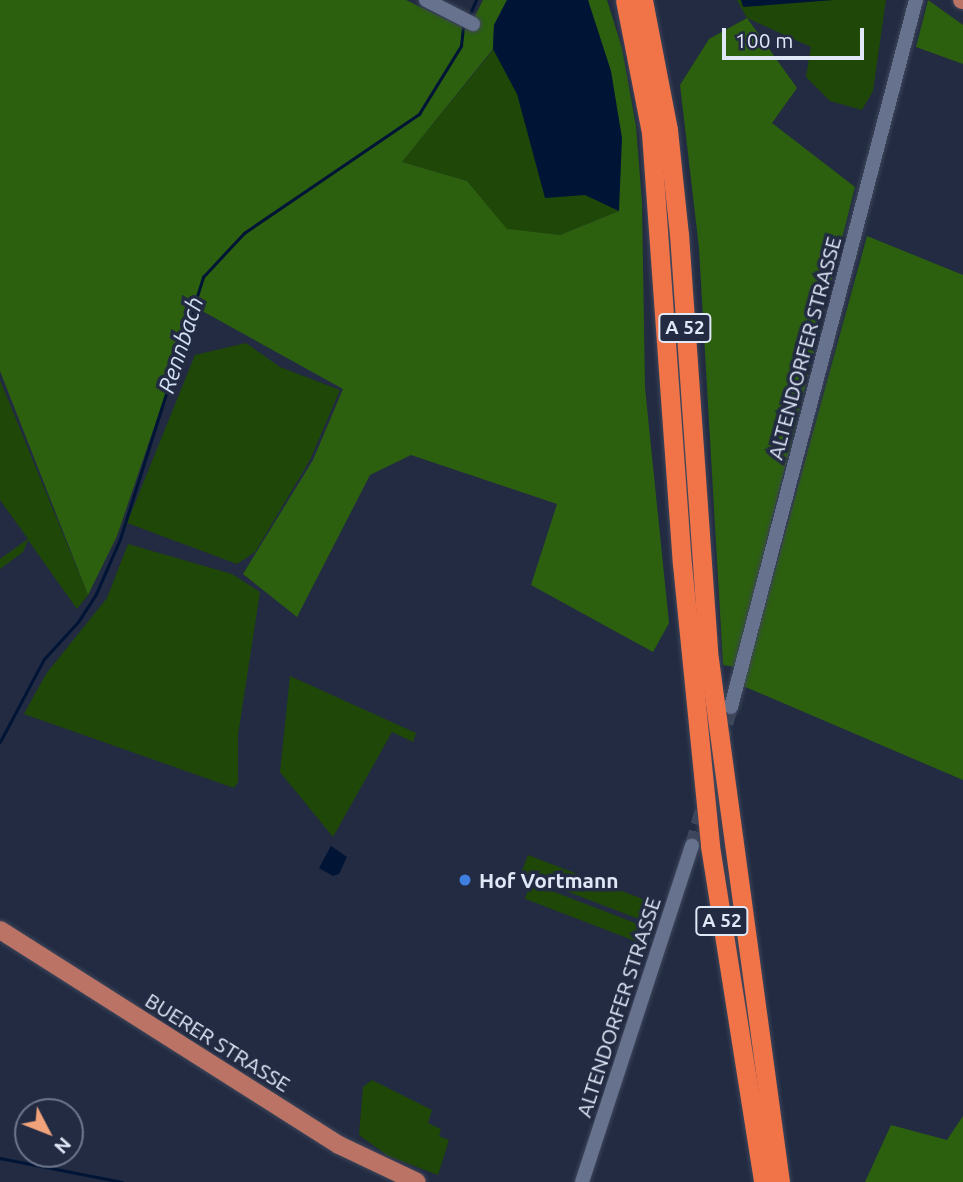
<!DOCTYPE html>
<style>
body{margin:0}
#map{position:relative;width:963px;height:1182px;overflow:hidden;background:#222b42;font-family:Ubuntu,sans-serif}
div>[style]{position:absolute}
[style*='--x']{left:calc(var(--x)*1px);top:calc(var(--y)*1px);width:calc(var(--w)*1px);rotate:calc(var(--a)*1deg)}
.green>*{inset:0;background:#1f4708;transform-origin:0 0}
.forest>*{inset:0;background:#2c600e}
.water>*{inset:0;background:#001436}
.stream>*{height:2.5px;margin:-1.25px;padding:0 1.25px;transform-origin:1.25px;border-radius:1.25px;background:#001436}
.minor-tunnel>*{height:14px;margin-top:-7px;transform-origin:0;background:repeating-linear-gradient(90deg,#3e475d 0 14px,transparent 0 21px)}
.roads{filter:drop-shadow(0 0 2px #3e465a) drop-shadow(0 0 2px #3e465a)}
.minor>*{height:14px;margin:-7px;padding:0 7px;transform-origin:7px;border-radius:7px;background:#67728e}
.major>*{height:18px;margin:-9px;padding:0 9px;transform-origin:9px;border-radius:9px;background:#ba7364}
.highway>*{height:19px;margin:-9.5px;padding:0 9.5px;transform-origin:9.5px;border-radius:9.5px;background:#f17348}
.dots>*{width:19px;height:19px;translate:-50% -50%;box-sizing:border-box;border:4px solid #222b42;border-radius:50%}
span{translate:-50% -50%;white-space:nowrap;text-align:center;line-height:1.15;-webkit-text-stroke:7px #222b42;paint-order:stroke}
.shield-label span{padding:2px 5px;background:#222b42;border:2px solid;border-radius:5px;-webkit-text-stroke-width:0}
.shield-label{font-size:19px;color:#e0e7f7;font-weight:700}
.street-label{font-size:21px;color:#e0e7f7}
.poi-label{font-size:21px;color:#e0e7f7;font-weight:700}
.left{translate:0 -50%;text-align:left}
.water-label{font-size:23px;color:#d2e0f3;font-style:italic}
.north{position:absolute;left:14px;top:1098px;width:70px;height:70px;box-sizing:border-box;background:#222b42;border:2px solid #6e768a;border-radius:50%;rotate:132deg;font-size:19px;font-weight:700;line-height:28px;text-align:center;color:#e0e7f7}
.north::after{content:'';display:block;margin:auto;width:24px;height:32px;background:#f0a27a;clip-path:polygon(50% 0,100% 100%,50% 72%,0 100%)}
.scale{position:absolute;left:722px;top:28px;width:142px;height:32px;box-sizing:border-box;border:4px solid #e0e7f7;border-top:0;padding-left:9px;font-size:21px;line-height:24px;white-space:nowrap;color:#e0e7f7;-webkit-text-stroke:5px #222b42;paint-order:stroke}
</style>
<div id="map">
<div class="green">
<div style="clip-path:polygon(737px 0,886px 0,873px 91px,862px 110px,830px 101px,806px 77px,811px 47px,747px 18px)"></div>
<div style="clip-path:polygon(493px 50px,518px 72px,586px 195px,619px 211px,560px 235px,506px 229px,467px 181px,402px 162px)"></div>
<div style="clip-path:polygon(246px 343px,280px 367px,340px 390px,310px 460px,255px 552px,237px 564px,127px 523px,195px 355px)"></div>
<div style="clip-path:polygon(0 380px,88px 595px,77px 609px,28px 540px,23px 552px,0 569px,0 559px,28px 539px,0 500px)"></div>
<div style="clip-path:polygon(128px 544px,232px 574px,260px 592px,238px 735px,238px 782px,234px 788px,24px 714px,46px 674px,107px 598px)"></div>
<div style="clip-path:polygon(290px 676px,416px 733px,413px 742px,392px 732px,333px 837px,280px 772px)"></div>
<div style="left:528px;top:855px;width:141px;height:20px;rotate:21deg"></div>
<div style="left:531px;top:883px;width:129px;height:17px;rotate:21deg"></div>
<div style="clip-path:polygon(372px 1080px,432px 1110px,428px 1123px,441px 1129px,439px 1136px,449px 1140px,438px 1175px,388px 1156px,359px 1135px,363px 1087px)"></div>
</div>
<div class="forest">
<div style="clip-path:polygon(0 0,406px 0,468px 30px,483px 0,507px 0,494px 25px,493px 49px,402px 162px,467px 181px,507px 229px,560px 235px,619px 211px,588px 0,607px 0,622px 48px,636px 126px,642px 202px,645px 388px,669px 623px,653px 652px,531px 585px,557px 504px,411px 455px,370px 475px,297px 617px,243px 574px,313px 460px,343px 389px,195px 307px,117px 536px,88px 595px,0 371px)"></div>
<div style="clip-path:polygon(928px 0,963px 25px,963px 64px,916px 47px)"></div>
<div style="clip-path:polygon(747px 18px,797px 88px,772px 123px,855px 187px,735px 667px,723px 665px,699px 248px,680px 85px,709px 39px)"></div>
<div style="clip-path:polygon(867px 236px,963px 275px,963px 780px,743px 686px)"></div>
<div style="clip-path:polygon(963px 1116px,963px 1182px,865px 1182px,891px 1125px,947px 1140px)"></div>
</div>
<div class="water">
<div style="clip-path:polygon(507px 0,588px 0,611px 71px,622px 138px,619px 211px,585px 195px,545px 198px,517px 94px,493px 49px,494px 25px)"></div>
<div style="clip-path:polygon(741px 0,834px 0,743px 7px)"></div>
<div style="clip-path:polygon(331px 846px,347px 857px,339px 874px,333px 876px,319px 868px)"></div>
</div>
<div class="stream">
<div style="--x:470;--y:14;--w:15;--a:-67"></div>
<div style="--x:0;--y:742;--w:94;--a:-62.1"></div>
<div style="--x:44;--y:659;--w:50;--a:-47.4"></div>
<div style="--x:78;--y:622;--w:33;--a:-57"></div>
<div style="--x:96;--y:594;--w:60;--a:-66.4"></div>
<div style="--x:120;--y:539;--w:275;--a:-72.4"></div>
<div style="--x:203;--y:277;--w:60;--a:-47"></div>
<div style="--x:244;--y:233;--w:212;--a:-34.2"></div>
<div style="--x:419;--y:114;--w:80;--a:-58.3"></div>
<div style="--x:461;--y:46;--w:18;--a:-84"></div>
<div style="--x:0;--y:1158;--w:124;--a:11.1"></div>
</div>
<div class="minor-tunnel">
<div style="--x:692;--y:845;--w:143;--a:-74.2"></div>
</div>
<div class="roads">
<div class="minor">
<div style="--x:426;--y:0;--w:53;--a:27.1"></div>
<div style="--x:731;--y:707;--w:731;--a:-75.34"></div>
<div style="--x:582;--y:1182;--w:354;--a:-71.9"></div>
</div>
<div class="major">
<div style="--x:962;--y:0;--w:1;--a:0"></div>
<div style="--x:0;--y:930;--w:401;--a:32.4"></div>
<div style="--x:339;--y:1145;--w:86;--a:25.4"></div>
</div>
<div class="highway">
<div style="--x:625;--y:0;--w:136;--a:78.9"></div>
<div style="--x:651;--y:133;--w:432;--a:85.9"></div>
<div style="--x:682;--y:564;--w:283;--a:84.3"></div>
<div style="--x:710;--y:846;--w:340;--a:81"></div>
<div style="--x:643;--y:0;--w:132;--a:79.1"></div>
<div style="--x:668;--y:130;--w:105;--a:84"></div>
<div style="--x:679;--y:234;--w:426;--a:86"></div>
<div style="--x:709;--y:659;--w:528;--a:82.27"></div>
</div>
</div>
<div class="dots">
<div style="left:465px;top:880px;background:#3f7fe0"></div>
</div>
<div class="shield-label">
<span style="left:685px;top:328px">A 52</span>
<span style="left:722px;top:921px">A 52</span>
</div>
<div class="street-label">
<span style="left:804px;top:348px;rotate:-75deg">ALTENDORFER STRASSE</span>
<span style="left:618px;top:1007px;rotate:-72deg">ALTENDORFER STRASSE</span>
<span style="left:218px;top:1042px;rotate:32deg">BUERER STRASSE</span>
</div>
<div class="poi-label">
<span class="left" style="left:479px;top:880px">Hof Vortmann</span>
</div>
<div class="water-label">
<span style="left:181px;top:345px;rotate:-72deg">Rennbach</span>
</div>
<div class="north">N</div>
<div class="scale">100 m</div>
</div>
